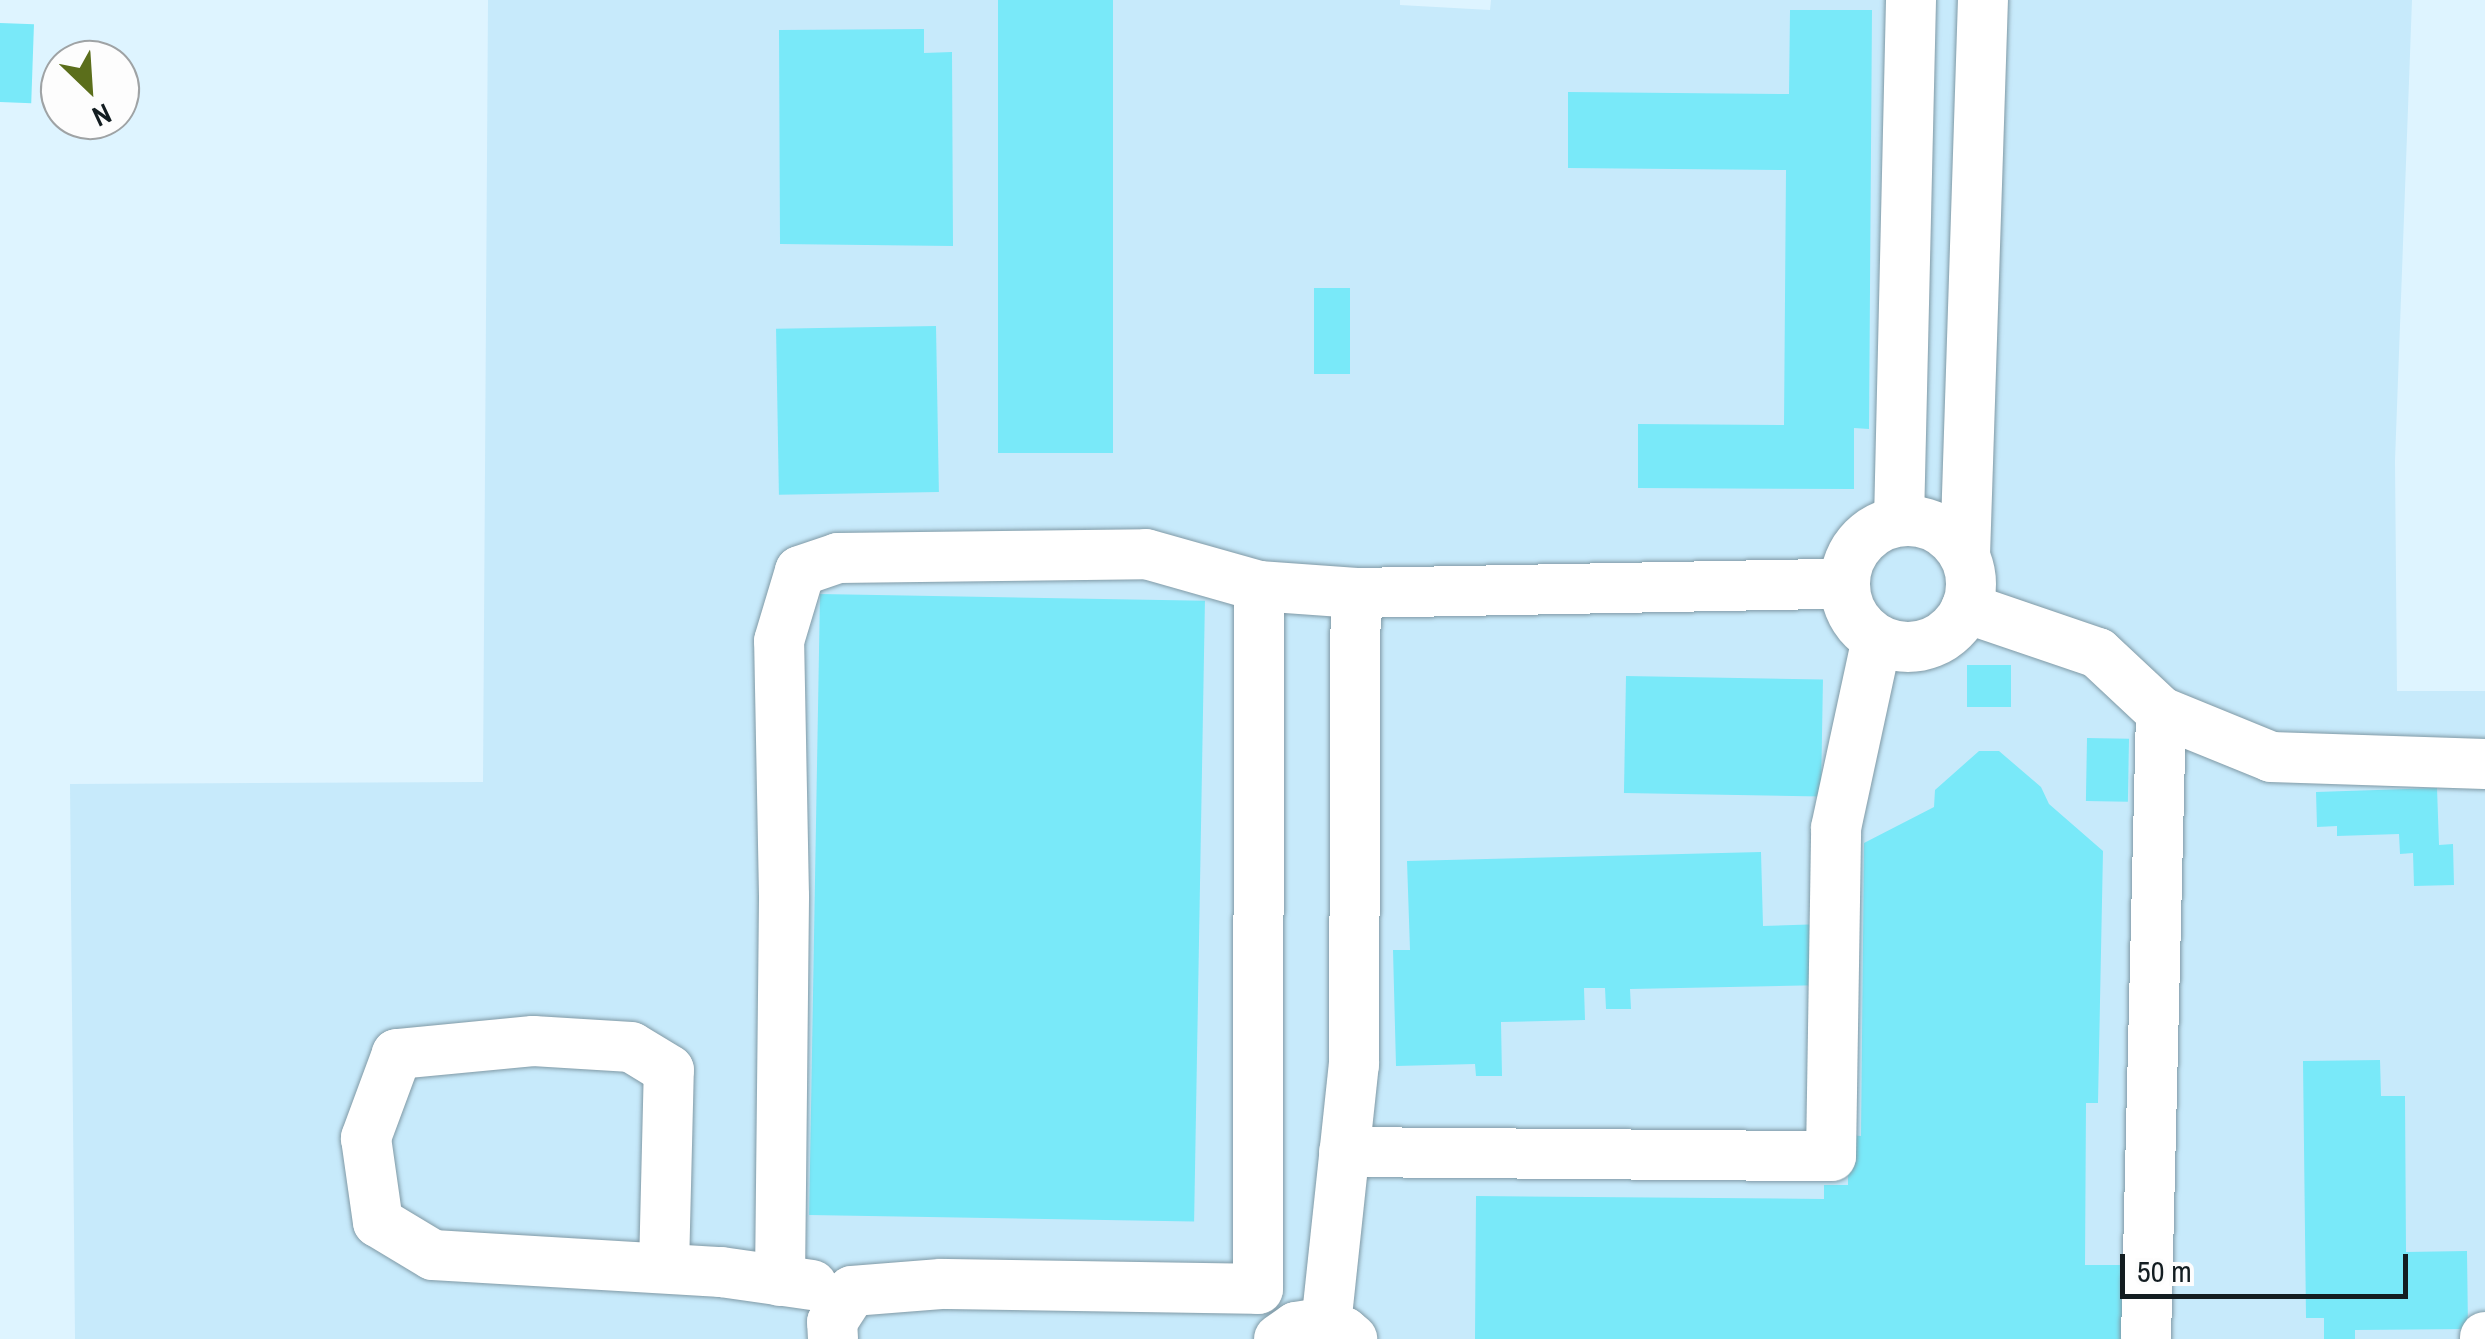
<!DOCTYPE html>
<style>
body{margin:0}
#map{position:relative;width:2485px;height:1339px;overflow:hidden;background:#def4ff;font-family:"Archivo Narrow",sans-serif}
div>[style]{position:absolute}
[style*='--x']{left:calc(var(--x)*1px);top:calc(var(--y)*1px);width:calc(var(--w)*1px);rotate:calc(var(--a)*1deg)}
.built>*{inset:0;background:#c7eafb}
.building>*{inset:0;background:#79e9f9;transform-origin:0 0}
.roads{filter:drop-shadow(0 0 2px #8099a5) drop-shadow(0 0 2px #8099a5)}
.minor>*{height:50px;margin:-25px;padding:0 25px;transform-origin:25px;border-radius:25px;background:#fff}
.minor>.ring{margin:-25px;padding:0;box-sizing:content-box;background:none;border:50px solid #fff;border-radius:50%}
span{translate:-50% -50%;white-space:nowrap;text-align:center;line-height:1.15;-webkit-text-stroke:8px #fdfdfd;paint-order:stroke}
.north{position:absolute;left:40px;top:40px;width:100px;height:100px;box-sizing:border-box;background:#fdfdfd;border:2px solid #9fa3a5;border-radius:50%;rotate:155deg;font-size:28px;font-weight:700;line-height:40px;text-align:center;color:#131d21}
.north::after{content:'';display:block;margin:auto;width:35px;height:45px;background:#5b6e1b;clip-path:polygon(50% 0,100% 100%,50% 72%,0 100%)}
.scale{position:absolute;left:2120px;top:1254px;width:288px;height:45px;box-sizing:border-box;border:5px solid #131d21;border-top:0;padding-left:12px;font-size:30px;line-height:35px;white-space:nowrap;color:#131d21;-webkit-text-stroke:8px #fdfdfd;paint-order:stroke}
</style>
<div id="map">
<div class="built">
<div style="clip-path:polygon(488px 0,1400px 0,1400px 5px,1490px 10px,1491px 0,2412px 0,2395px 461px,2397px 691px,2485px 691px,2485px 1339px,75px 1339px,70px 784px,483px 782px)"></div>
</div>
<div class="building">
<div style="left:998px;top:0;width:115px;height:453px"></div>
<div style="clip-path:polygon(1790px 10px,1872px 10px,1869px 429px,1854px 428px,1854px 489px,1638px 488px,1638px 424px,1784px 425px,1786px 170px,1568px 168px,1568px 92px,1789px 94px)"></div>
<div style="left:0;top:23px;width:34px;height:79px;rotate:2deg"></div>
<div style="clip-path:polygon(924px 29px,924px 53px,952px 52px,953px 246px,780px 244px,779px 30px)"></div>
<div style="left:1314px;top:288px;width:36px;height:86px"></div>
<div style="left:936px;top:326px;width:166px;height:160px;rotate:89deg"></div>
<div style="left:820px;top:594px;width:385px;height:621px;rotate:1deg"></div>
<div style="left:1967px;top:665px;width:44px;height:42px"></div>
<div style="left:1626px;top:676px;width:197px;height:117px;rotate:1deg"></div>
<div style="left:2087px;top:738px;width:42px;height:63px;rotate:1deg"></div>
<div style="clip-path:polygon(1979px 751px,1999px 751px,2041px 787px,2049px 804px,2103px 851px,2098px 1103px,2086px 1103px,2085px 1265px,2124px 1265px,2123px 1339px,1475px 1339px,1476px 1196px,1824px 1199px,1824px 1185px,1848px 1185px,1848px 1135px,1861px 1136px,1864px 843px,1934px 807px,1935px 790px)"></div>
<div style="clip-path:polygon(2437px 788px,2439px 845px,2453px 844px,2454px 885px,2414px 886px,2413px 853px,2400px 854px,2399px 834px,2337px 836px,2337px 826px,2317px 827px,2316px 792px)"></div>
<div style="clip-path:polygon(1761px 852px,1763px 926px,1824px 924px,1826px 985px,1630px 989px,1631px 1009px,1606px 1009px,1605px 988px,1584px 988px,1585px 1020px,1501px 1022px,1502px 1076px,1476px 1076px,1475px 1064px,1396px 1066px,1393px 950px,1410px 950px,1407px 861px)"></div>
<div style="clip-path:polygon(2380px 1060px,2381px 1096px,2405px 1096px,2406px 1252px,2467px 1251px,2468px 1329px,2355px 1330px,2355px 1339px,2324px 1339px,2324px 1318px,2306px 1318px,2303px 1061px)"></div>
</div>
<div class="roads">
<div class="minor">
<div class="ring" style="left:1845px;top:521px;width:76px;height:76px"></div>
<div style="--x:1899;--y:521;--w:521;--a:-88.68"></div>
<div style="--x:1965;--y:556;--w:556;--a:-88.15"></div>
<div style="--x:1966;--y:608;--w:139;--a:18.8"></div>
<div style="--x:2098;--y:653;--w:86;--a:43.1"></div>
<div style="--x:2161;--y:712;--w:119;--a:22.2"></div>
<div style="--x:2271;--y:757;--w:214;--a:1.9"></div>
<div style="--x:1344;--y:1152;--w:487;--a:0.5"></div>
<div style="--x:1831;--y:1156;--w:328;--a:-89.1"></div>
<div style="--x:1836;--y:828;--w:193;--a:-77.8"></div>
<div style="--x:664;--y:1268;--w:198;--a:-88.6"></div>
<div style="--x:669;--y:1070;--w:44;--a:-148.8"></div>
<div style="--x:631;--y:1047;--w:98;--a:-176.5"></div>
<div style="--x:533;--y:1041;--w:137;--a:174.5"></div>
<div style="--x:397;--y:1054;--w:90;--a:110.3"></div>
<div style="--x:366;--y:1138;--w:85;--a:81.9"></div>
<div style="--x:378;--y:1222;--w:64;--a:31"></div>
<div style="--x:433;--y:1255;--w:289;--a:3.4"></div>
<div style="--x:721;--y:1272;--w:92;--a:8.1"></div>
<div style="--x:780;--y:1281;--w:385;--a:-89.4"></div>
<div style="--x:784;--y:896;--w:255;--a:-91.1"></div>
<div style="--x:779;--y:641;--w:73;--a:-73.3"></div>
<div style="--x:800;--y:571;--w:40;--a:-18.9"></div>
<div style="--x:838;--y:558;--w:308;--a:-0.7"></div>
<div style="--x:1146;--y:554;--w:117;--a:15.8"></div>
<div style="--x:1326;--y:1325;--w:262;--a:-83.9"></div>
<div style="--x:1354;--y:1065;--w:472;--a:-89.8"></div>
<div style="--x:1356;--y:593;--w:488;--a:-1.1"></div>
<div style="--x:833;--y:1339;--w:17;--a:-93"></div>
<div style="--x:832;--y:1322;--w:37;--a:-57"></div>
<div style="--x:852;--y:1291;--w:89;--a:-4.5"></div>
<div style="--x:941;--y:1284;--w:317;--a:0.9"></div>
<div style="--x:1258;--y:1289;--w:703;--a:-89.92"></div>
<div style="--x:1259;--y:586;--w:97;--a:4.1"></div>
<div style="--x:1279;--y:1339;--w:21;--a:-35"></div>
<div style="--x:1296;--y:1327;--w:18;--a:-9"></div>
<div style="--x:1314;--y:1324;--w:31;--a:15"></div>
<div style="--x:1344;--y:1332;--w:11;--a:41"></div>
<div style="--x:2146;--y:1339;--w:627;--a:-88.63"></div>
<div style="--x:2485;--y:1339;--w:2;--a:-90"></div>
</div>
</div>
<div class="north">N</div>
<div class="scale">50 m</div>
</div>
